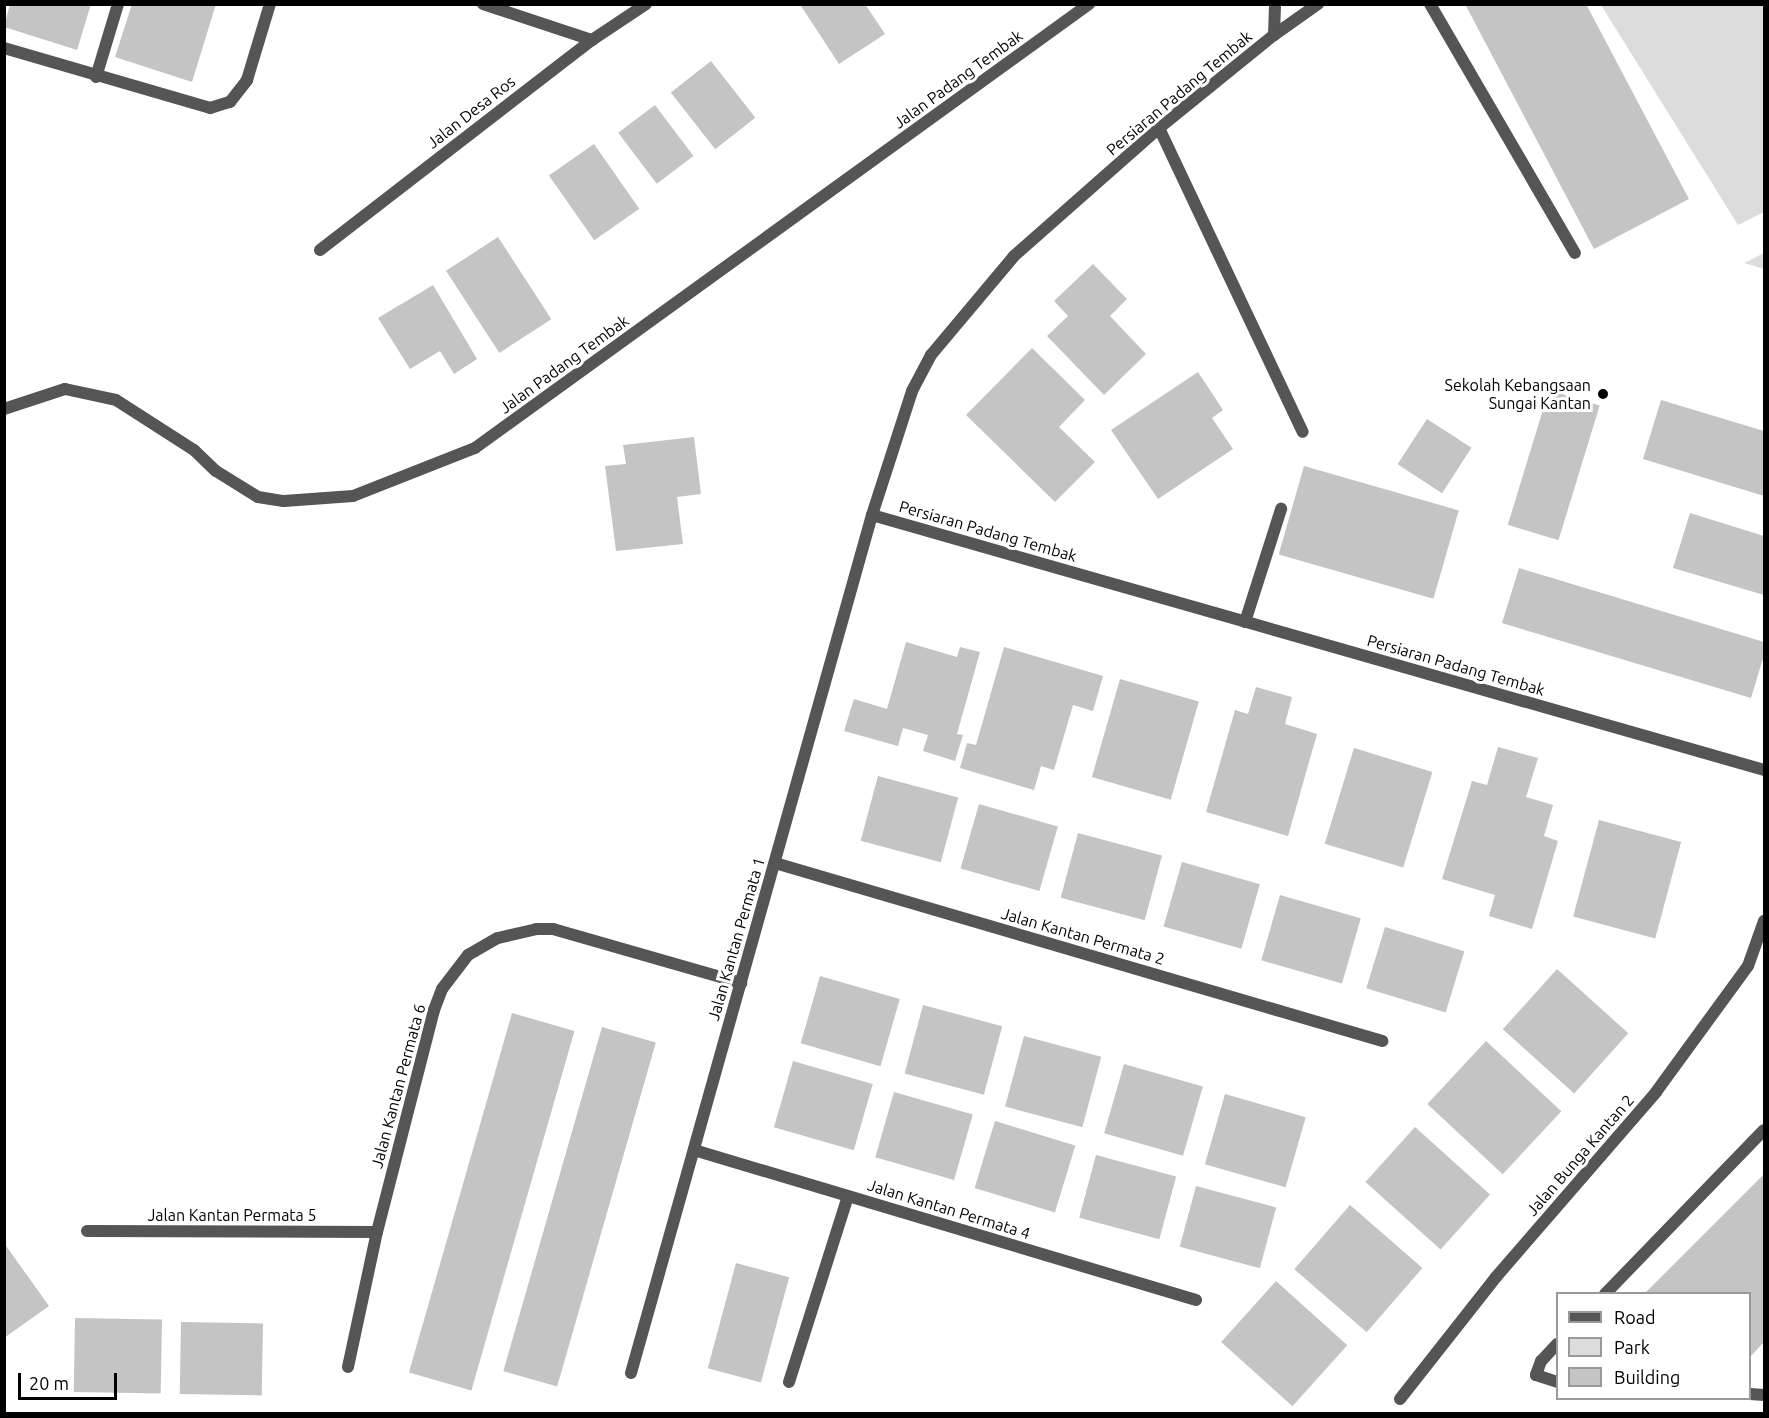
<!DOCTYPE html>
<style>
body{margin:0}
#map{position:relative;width:1769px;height:1418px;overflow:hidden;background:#fff;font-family:Ubuntu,sans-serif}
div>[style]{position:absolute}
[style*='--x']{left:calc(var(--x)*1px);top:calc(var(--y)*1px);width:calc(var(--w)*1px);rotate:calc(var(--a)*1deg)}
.green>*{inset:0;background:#dcdcdc}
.building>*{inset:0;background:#c4c4c4;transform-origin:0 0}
.lane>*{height:12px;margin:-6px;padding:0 6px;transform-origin:6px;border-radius:6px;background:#555}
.street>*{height:12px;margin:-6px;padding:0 6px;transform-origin:6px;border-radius:6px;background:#555}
.dots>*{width:16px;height:16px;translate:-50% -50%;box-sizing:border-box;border:3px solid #fff;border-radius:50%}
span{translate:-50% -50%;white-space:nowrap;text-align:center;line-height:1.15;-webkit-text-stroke:6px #fff;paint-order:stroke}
.street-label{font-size:16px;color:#000}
.poi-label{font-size:16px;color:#000}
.right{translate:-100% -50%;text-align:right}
.frame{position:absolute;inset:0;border:6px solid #000;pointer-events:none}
.legend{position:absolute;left:1556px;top:1292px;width:195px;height:108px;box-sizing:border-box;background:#fff;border:2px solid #999;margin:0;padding:8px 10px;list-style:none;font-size:18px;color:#000}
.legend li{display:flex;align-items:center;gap:12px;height:30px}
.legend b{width:30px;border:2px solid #999}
.scale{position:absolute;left:18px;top:1373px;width:99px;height:27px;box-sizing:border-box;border:3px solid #000;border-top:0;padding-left:8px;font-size:18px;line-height:21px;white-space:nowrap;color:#000;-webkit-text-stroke:4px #fff;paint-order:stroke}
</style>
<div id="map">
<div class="green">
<div style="clip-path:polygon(1601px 5px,1764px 5px,1764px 212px,1738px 225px)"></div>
<div style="clip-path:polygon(1764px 253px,1764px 269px,1744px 263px)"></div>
</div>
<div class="building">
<div style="clip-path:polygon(10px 4px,91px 4px,77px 50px,4px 27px)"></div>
<div style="clip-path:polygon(132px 4px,216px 4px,192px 82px,115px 57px)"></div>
<div style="clip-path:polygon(804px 4px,865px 4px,885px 34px,839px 64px,801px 6px)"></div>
<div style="clip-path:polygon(1465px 4px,1586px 4px,1689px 199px,1594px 249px)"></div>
<div style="left:711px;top:61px;width:72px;height:51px;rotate:52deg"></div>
<div style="left:655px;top:105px;width:64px;height:46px;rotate:53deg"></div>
<div style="left:594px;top:144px;width:79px;height:55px;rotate:55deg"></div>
<div style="left:498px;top:237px;width:98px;height:62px;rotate:57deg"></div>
<div style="clip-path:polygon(1093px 264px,1127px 299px,1110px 316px,1146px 354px,1104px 395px,1047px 336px,1068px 316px,1054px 301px)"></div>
<div style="clip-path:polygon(433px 285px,477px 359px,454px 374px,440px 351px,410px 369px,378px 318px)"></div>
<div style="clip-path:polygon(1032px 348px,1085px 400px,1059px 427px,1095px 462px,1055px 502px,966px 415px)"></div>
<div style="clip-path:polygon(1198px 372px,1223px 410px,1212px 418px,1233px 449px,1158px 499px,1111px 430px)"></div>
<div style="left:1549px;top:390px;width:53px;height:141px;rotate:17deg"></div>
<div style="clip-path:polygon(1661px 400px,1764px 431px,1764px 496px,1643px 459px)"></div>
<div style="left:1427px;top:419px;width:53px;height:54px;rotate:33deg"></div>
<div style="clip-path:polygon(694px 437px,701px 494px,677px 497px,683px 544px,616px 551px,605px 466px,626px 464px,623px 445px)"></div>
<div style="left:1304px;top:466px;width:161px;height:92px;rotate:16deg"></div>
<div style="clip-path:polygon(1690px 513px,1764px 536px,1764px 595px,1673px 568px)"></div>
<div style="clip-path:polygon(1519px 568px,1764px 642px,1764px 655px,1751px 698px,1502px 623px)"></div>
<div style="clip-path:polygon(906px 642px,957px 657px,960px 647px,980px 652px,957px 734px,963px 735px,955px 761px,923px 751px,928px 735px,903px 728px,898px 746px,844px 731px,854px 699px,887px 709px)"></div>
<div style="clip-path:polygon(1004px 647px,1103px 676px,1093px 711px,1073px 705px,1054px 770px,1041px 766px,1034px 790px,960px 768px,967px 743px,976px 745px)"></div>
<div style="left:1120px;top:679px;width:82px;height:102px;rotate:16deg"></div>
<div style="clip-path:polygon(1256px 687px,1292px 697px,1285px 724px,1317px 734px,1288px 836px,1206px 812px,1235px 710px,1248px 714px)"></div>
<div style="clip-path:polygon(1498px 747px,1538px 758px,1526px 797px,1553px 805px,1544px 836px,1558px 841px,1532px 929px,1489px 916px,1495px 895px,1442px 879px,1472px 781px,1487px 785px)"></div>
<div style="left:1354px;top:748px;width:82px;height:100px;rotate:17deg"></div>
<div style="left:878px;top:776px;width:83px;height:67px;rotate:15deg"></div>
<div style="left:979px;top:804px;width:82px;height:67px;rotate:16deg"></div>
<div style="left:1599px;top:820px;width:85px;height:100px;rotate:15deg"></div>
<div style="left:1078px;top:833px;width:87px;height:67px;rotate:15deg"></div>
<div style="left:1182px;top:862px;width:81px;height:67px;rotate:16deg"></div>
<div style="left:1280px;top:895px;width:84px;height:68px;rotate:16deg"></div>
<div style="left:1385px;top:927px;width:83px;height:64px;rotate:17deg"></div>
<div style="left:1557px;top:969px;width:96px;height:81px;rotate:42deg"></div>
<div style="left:820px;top:976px;width:83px;height:70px;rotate:16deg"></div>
<div style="left:923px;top:1005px;width:82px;height:71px;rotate:15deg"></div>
<div style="left:512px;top:1013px;width:65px;height:374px;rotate:16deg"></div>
<div style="left:602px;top:1027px;width:56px;height:358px;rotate:16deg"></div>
<div style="left:1024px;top:1036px;width:80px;height:73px;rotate:15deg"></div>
<div style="left:1486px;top:1041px;width:103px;height:86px;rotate:43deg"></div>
<div style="left:793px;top:1061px;width:83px;height:69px;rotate:16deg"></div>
<div style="left:1124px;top:1064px;width:82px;height:72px;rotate:16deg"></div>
<div style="left:894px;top:1092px;width:82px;height:68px;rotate:16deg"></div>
<div style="left:1225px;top:1094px;width:84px;height:73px;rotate:16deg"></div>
<div style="left:995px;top:1121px;width:84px;height:70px;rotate:17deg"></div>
<div style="left:1415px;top:1127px;width:101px;height:74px;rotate:42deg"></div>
<div style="left:1096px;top:1155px;width:83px;height:65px;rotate:15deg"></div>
<div style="clip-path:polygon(1764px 1174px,1764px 1342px,1750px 1357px,1749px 1293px,1645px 1293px)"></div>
<div style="left:1196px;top:1186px;width:83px;height:63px;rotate:15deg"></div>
<div style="left:1350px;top:1205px;width:96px;height:85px;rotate:41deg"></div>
<div style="clip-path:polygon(4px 1243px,49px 1306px,4px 1338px)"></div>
<div style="left:736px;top:1263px;width:55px;height:109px;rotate:15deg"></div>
<div style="left:1276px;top:1281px;width:96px;height:82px;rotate:42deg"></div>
<div style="left:75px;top:1318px;width:87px;height:74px;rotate:1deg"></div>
<div style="left:181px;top:1322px;width:82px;height:72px;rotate:1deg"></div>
</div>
<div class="lane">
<div style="--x:4;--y:48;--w:215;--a:16.2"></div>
<div style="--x:210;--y:108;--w:21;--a:-17"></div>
<div style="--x:96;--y:77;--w:76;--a:-73.2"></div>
<div style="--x:1245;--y:622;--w:119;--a:-72.3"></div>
<div style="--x:1605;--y:1294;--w:228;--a:-45.9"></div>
<div style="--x:789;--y:1382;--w:195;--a:-72.4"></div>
</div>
<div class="street">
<div style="--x:483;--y:4;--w:115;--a:18.3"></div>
<div style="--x:1430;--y:4;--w:288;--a:59.8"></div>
<div style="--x:1274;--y:35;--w:31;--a:-88"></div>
<div style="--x:230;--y:102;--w:28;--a:-52"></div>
<div style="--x:247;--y:80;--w:79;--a:-73.2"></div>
<div style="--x:1159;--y:128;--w:336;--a:64.7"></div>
<div style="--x:320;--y:250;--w:344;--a:-37.7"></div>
<div style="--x:592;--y:40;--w:65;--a:-33.7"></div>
<div style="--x:4;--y:409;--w:64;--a:-18.2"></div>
<div style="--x:65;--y:389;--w:52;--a:12.2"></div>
<div style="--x:116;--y:400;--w:93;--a:32.7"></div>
<div style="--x:194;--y:450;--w:30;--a:44"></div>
<div style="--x:216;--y:471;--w:49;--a:31.8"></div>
<div style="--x:258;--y:497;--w:26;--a:9"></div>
<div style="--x:284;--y:501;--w:69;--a:-4.1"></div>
<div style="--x:353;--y:496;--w:131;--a:-21.5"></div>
<div style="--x:475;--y:448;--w:758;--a:-35.87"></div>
<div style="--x:872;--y:515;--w:928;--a:15.95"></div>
<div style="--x:775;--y:863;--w:633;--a:16.34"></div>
<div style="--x:694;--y:1150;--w:524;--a:16.64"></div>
<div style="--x:87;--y:1231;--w:290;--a:0.2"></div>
<div style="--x:1557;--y:1344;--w:23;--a:133"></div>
<div style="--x:1541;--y:1361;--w:15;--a:110"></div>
<div style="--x:1536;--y:1375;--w:23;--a:18"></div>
<div style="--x:348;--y:1367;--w:138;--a:-77.9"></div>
<div style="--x:377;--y:1232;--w:229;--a:-75.6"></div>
<div style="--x:434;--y:1010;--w:22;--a:-69"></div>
<div style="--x:442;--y:989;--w:43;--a:-52.6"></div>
<div style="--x:468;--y:955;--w:34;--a:-30"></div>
<div style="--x:498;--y:938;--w:39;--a:-13"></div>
<div style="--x:536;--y:929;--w:17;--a:0"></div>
<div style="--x:553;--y:929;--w:196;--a:16"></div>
<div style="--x:631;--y:1373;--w:891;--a:-74.31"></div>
<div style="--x:872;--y:515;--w:130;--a:-72.1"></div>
<div style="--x:912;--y:391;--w:41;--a:-62.2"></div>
<div style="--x:931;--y:355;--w:129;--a:-50"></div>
<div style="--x:1014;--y:256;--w:193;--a:-41.4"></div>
<div style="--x:1159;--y:128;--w:148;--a:-39"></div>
<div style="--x:1274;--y:35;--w:54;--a:-35.2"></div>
<div style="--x:1750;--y:1394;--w:14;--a:4"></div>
<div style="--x:1400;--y:1399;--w:155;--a:-51.8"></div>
<div style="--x:1496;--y:1277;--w:245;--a:-49.1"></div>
<div style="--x:1656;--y:1092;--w:156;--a:-53.9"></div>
<div style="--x:1748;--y:966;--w:48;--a:-70.4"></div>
</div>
<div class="dots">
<div style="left:1603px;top:394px;background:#000"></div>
</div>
<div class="street-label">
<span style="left:958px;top:79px;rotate:-36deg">Jalan Padang Tembak</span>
<span style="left:1179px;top:93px;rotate:-40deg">Persiaran Padang Tembak</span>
<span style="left:471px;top:112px;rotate:-38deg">Jalan Desa Ros</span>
<span style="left:564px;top:364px;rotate:-36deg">Jalan Padang Tembak</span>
<span style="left:988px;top:531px;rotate:16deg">Persiaran Padang Tembak</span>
<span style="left:1456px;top:665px;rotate:16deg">Persiaran Padang Tembak</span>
<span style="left:1083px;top:936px;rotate:16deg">Jalan Kantan Permata 2</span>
<span style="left:736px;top:939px;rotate:-74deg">Jalan Kantan Permata 1</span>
<span style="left:398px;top:1086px;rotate:-75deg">Jalan Kantan Permata 6</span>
<span style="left:1580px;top:1155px;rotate:-49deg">Jalan Bunga Kantan 2</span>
<span style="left:949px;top:1209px;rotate:17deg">Jalan Kantan Permata 4</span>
<span style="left:232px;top:1215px">Jalan Kantan Permata 5</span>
</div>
<div class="poi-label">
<span class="right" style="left:1591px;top:394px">Sekolah Kebangsaan<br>Sungai Kantan</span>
</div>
<div class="frame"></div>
<ul class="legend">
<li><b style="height:8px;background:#555"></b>Road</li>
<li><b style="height:16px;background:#dcdcdc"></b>Park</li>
<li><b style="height:16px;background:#c4c4c4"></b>Building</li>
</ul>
<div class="scale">20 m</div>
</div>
